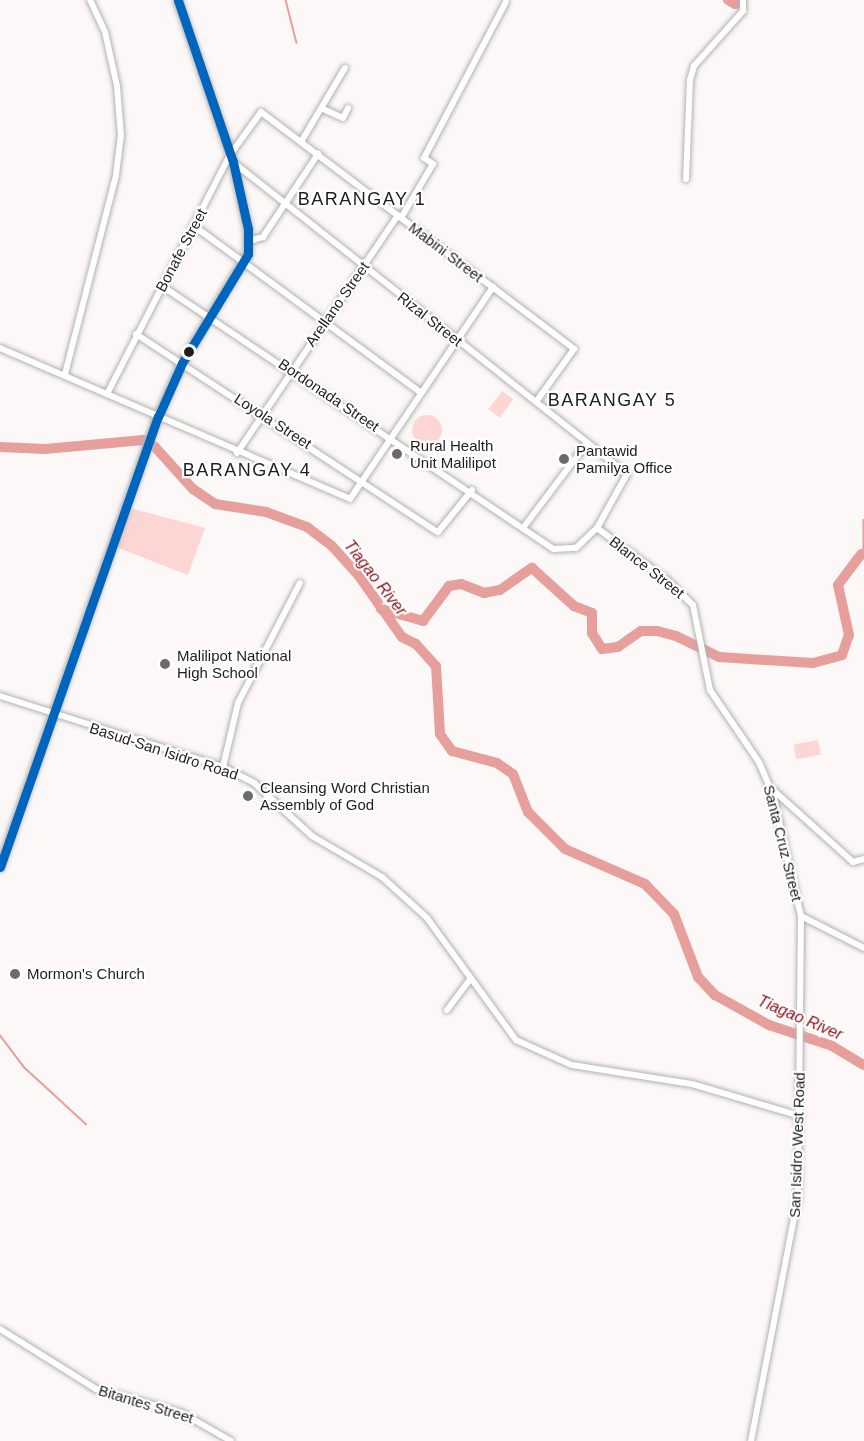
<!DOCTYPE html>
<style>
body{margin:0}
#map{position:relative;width:864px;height:1441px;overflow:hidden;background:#fcf8f8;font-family:Helvetica,sans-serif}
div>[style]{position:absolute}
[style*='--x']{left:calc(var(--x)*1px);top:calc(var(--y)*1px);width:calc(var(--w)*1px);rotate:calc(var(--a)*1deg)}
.green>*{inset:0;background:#fcd6d3;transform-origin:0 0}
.round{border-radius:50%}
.stream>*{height:1.5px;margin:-0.75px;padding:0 0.75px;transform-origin:0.75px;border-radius:0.75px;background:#e69f9b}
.river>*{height:10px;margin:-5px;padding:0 5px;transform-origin:5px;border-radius:5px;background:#e69f9b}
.roads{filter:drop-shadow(0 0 2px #b4b1b1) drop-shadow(0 0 2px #b4b1b1)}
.minor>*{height:6px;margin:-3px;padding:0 3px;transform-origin:3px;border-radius:3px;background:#fffefe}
.major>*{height:8px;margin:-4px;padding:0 4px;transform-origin:4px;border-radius:4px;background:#f2ecec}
.bus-1>*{height:9px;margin:-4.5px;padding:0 4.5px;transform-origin:4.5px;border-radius:4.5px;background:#0065bd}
.dots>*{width:16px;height:16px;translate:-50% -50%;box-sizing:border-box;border:3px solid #fff;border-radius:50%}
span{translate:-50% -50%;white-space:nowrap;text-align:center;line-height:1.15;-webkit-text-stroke:4.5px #fff;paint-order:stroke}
.street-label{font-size:15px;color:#211d1d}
.poi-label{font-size:15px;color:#211d1d}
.left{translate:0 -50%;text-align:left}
.water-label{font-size:16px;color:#8a0f19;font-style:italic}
.quarter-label{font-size:18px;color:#211d1d;letter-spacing:1.5px}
</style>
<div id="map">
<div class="green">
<div style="left:502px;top:391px;width:14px;height:23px;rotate:36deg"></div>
<div class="round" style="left:412px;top:415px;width:30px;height:30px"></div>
<div style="clip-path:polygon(130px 508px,205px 528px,188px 575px,116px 547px)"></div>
<div style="left:818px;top:740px;width:15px;height:25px;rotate:79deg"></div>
</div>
<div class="stream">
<div style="--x:286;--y:0;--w:44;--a:75.7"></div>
<div style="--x:864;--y:520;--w:36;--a:90"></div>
<div style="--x:0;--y:1035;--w:39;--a:53"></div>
<div style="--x:23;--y:1066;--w:86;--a:42.6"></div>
</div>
<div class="river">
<div style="--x:728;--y:0;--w:8;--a:30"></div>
<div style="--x:735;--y:4;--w:7;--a:-27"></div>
<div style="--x:0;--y:447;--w:45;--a:2.5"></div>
<div style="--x:45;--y:449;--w:99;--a:-5.2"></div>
<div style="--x:144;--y:440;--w:13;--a:32"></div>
<div style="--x:155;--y:447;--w:57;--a:47.9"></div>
<div style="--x:193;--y:489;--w:27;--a:34"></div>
<div style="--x:215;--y:504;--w:52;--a:8.9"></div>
<div style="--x:266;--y:512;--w:44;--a:20.1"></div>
<div style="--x:307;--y:527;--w:31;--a:37"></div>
<div style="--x:332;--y:546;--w:40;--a:48"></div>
<div style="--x:359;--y:576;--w:75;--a:54.8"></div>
<div style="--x:402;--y:637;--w:16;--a:27"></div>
<div style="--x:416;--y:644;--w:30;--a:48"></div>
<div style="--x:436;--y:666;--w:68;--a:86.6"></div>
<div style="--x:440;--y:734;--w:21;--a:55"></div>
<div style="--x:452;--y:751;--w:47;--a:14.9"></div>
<div style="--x:497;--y:763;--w:19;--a:35"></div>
<div style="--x:513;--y:774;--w:41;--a:68.5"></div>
<div style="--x:528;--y:812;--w:52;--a:45"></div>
<div style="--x:565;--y:849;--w:87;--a:23.6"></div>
<div style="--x:645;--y:884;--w:42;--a:46"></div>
<div style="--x:674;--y:914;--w:67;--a:69.1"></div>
<div style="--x:698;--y:977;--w:25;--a:47"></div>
<div style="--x:715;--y:995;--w:62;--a:29.1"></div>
<div style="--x:769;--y:1025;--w:66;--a:18.4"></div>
<div style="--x:832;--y:1046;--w:37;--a:31"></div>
<div style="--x:381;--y:609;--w:44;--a:15.9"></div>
<div style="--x:423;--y:621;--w:44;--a:-53.4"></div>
<div style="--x:449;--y:586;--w:12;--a:-9"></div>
<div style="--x:461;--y:584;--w:25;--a:21"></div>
<div style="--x:484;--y:593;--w:16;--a:-11"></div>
<div style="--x:500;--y:590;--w:39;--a:-35"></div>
<div style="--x:532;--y:568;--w:57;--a:42.1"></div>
<div style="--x:574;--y:606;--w:19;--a:21"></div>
<div style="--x:592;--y:613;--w:20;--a:90"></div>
<div style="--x:592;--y:633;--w:19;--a:58"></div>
<div style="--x:602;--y:649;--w:16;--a:-7"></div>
<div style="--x:618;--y:647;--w:28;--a:-35"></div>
<div style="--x:641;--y:631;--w:16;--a:0"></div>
<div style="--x:657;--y:631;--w:20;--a:15"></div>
<div style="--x:676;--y:636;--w:48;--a:26"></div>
<div style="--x:719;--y:657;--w:94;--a:3.7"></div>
<div style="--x:813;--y:663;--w:30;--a:-15"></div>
<div style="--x:842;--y:655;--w:21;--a:-71"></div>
<div style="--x:849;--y:635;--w:51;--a:-102.4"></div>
<div style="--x:838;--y:585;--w:39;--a:-53"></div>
</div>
<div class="roads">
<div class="minor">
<div style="--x:323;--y:109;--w:22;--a:24"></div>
<div style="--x:343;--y:118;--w:11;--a:-63"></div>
<div style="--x:301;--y:142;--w:86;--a:-59.3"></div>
<div style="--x:686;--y:179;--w:99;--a:-87.7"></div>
<div style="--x:690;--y:80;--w:15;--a:-74"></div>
<div style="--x:694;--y:66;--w:74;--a:-48.3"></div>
<div style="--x:743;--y:11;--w:11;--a:-90"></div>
<div style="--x:401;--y:218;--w:63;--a:-59.3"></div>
<div style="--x:433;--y:164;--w:11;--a:-146"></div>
<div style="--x:424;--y:158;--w:176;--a:-62.3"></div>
<div style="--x:194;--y:226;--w:280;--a:36.3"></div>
<div style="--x:249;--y:241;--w:15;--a:-16"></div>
<div style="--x:263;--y:237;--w:100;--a:-56.5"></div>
<div style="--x:162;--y:286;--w:472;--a:33.9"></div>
<div style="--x:554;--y:549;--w:22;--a:-3"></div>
<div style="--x:576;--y:548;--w:29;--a:-44"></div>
<div style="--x:597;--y:528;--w:62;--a:-60.9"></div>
<div style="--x:627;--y:474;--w:503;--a:-141.63"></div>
<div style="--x:136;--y:334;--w:361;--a:33.3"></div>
<div style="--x:438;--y:532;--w:54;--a:-51"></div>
<div style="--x:0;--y:348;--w:381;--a:23.3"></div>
<div style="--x:350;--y:499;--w:256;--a:-56"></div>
<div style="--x:65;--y:374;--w:205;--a:-75.6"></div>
<div style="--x:116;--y:175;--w:39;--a:-83"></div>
<div style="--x:121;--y:136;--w:50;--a:-94.6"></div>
<div style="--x:117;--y:86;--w:55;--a:-102.5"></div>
<div style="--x:105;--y:32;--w:35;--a:-115"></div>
<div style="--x:107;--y:394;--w:269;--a:-62.8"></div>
<div style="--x:230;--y:155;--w:53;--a:-54.2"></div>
<div style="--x:261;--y:112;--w:393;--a:37.1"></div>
<div style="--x:574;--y:349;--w:65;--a:125.6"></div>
<div style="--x:237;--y:453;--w:287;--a:-55.9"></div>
<div style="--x:523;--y:528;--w:106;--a:-53"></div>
<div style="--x:597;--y:528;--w:87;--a:36.6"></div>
<div style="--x:667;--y:580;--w:36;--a:44"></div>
<div style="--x:693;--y:605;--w:87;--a:78.7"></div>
<div style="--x:710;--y:690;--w:87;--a:55.8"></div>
<div style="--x:759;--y:762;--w:36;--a:67"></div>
<div style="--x:773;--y:795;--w:124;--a:77"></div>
<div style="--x:801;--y:916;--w:281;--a:90.6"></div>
<div style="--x:798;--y:1197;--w:248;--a:100.9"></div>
<div style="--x:0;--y:696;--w:234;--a:17.7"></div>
<div style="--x:223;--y:767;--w:35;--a:27"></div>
<div style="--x:254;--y:783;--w:79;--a:42.4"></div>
<div style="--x:312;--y:836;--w:81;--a:30.4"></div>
<div style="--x:382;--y:877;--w:61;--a:42.3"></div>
<div style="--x:427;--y:918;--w:151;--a:53.9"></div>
<div style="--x:516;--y:1040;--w:61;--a:24.1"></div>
<div style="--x:572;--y:1065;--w:121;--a:9"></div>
<div style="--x:692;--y:1084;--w:113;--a:16.5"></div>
<div style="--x:223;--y:767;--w:66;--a:-76.8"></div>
<div style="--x:238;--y:703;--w:135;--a:-62.7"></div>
<div style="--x:772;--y:789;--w:109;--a:42"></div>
<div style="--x:853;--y:862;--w:11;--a:-15"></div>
<div style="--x:801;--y:916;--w:71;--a:26.9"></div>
<div style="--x:447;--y:1010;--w:40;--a:-53"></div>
<div style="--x:0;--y:1329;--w:113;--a:32"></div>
<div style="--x:96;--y:1389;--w:89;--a:15.6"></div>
<div style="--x:182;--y:1413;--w:56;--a:29.7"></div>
</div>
<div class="major">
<div style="--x:0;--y:867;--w:477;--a:-70.7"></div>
<div style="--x:158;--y:417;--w:59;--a:-66"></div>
<div style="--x:182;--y:363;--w:127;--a:-58.8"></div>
<div style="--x:248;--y:254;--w:25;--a:-90"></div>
<div style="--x:248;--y:229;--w:69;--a:-102.6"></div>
<div style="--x:233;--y:162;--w:171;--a:-108.8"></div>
</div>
</div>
<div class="bus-1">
<div style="--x:0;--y:867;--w:477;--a:-70.7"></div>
<div style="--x:158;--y:417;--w:59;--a:-66"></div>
<div style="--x:182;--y:363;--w:127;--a:-58.8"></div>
<div style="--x:248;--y:254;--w:25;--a:-90"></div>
<div style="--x:248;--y:229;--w:69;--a:-102.6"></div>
<div style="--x:233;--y:162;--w:171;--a:-108.8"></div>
</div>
<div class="dots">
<div style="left:189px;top:352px;background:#211d1d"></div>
<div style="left:397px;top:454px;background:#6e6a6a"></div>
<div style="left:564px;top:459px;background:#6e6a6a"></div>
<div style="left:165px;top:664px;background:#6e6a6a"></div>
<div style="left:248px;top:796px;background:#6e6a6a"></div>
<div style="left:15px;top:974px;background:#6e6a6a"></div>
</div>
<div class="street-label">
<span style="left:181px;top:250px;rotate:-62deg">Bonafe Street</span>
<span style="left:446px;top:252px;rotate:37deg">Mabini Street</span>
<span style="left:337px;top:304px;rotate:-55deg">Arellano Street</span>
<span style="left:430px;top:319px;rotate:38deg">Rizal Street</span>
<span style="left:329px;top:395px;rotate:34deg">Bordonada Street</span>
<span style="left:273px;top:421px;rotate:33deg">Loyola Street</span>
<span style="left:647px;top:567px;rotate:38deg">Blance Street</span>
<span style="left:164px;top:751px;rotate:18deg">Basud-San Isidro Road</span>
<span style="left:783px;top:843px;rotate:76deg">Santa Cruz Street</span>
<span style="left:797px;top:1145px;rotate:-88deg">San Isidro West Road</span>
<span style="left:146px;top:1404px;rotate:17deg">Bitantes Street</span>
</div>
<div class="poi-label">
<span class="left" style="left:410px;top:454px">Rural Health<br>Unit Malilipot</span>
<span class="left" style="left:576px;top:459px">Pantawid<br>Pamilya Office</span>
<span class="left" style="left:177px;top:664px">Malilipot National<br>High School</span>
<span class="left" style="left:260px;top:796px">Cleansing Word Christian<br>Assembly of God</span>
<span class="left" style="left:27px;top:974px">Mormon's Church</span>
</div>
<div class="water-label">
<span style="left:375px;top:578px;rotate:52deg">Tiagao River</span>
<span style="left:800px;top:1018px;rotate:23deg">Tiagao River</span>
</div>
<div class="quarter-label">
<span style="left:362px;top:199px">BARANGAY 1</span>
<span style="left:612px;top:400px">BARANGAY 5</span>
<span style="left:247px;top:470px">BARANGAY 4</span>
</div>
</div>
